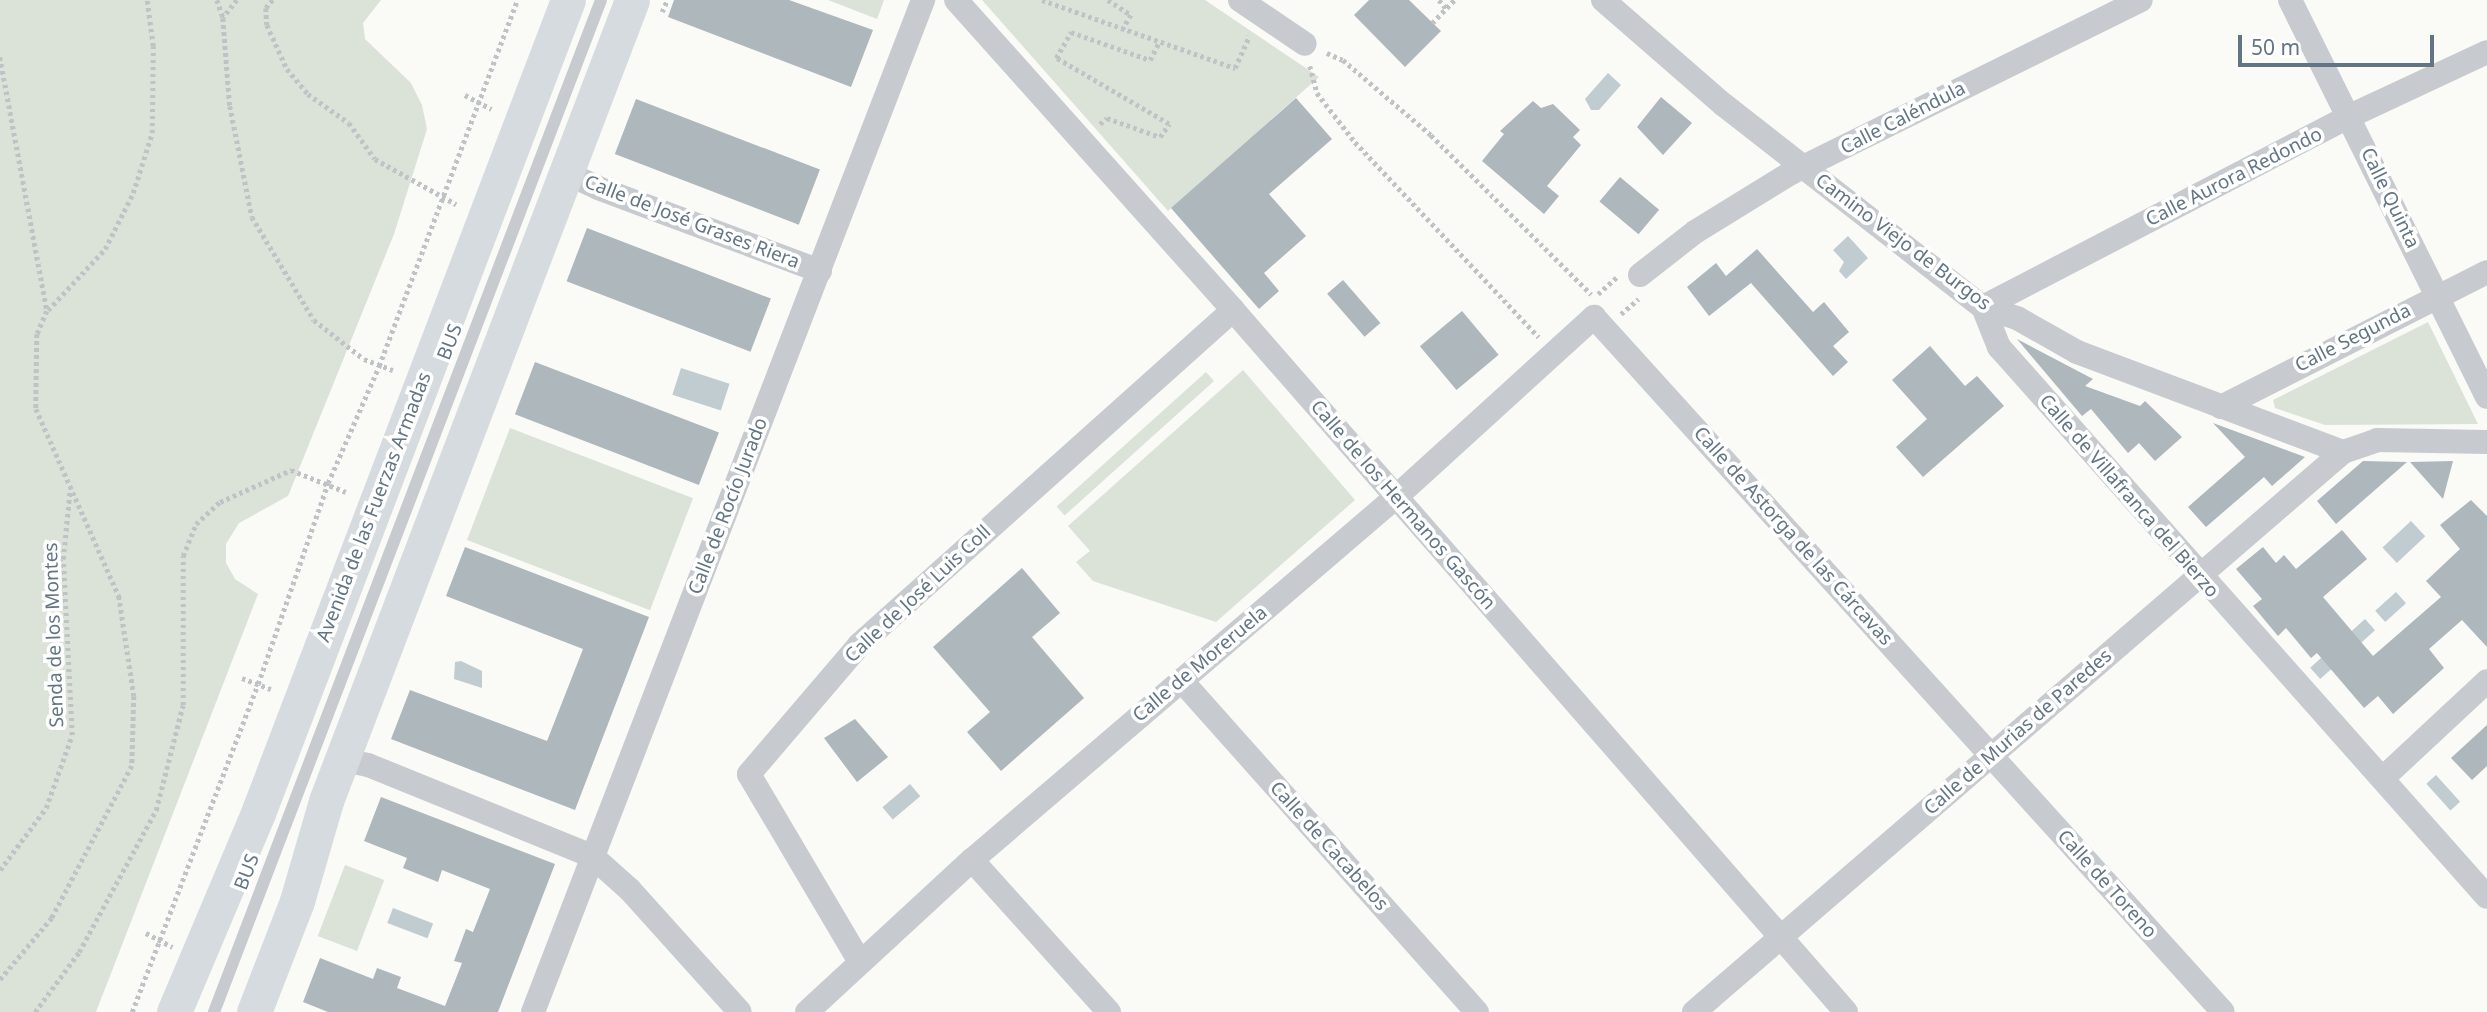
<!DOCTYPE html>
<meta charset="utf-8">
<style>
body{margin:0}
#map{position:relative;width:2487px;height:1012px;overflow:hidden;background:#fafaf7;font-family:"Noto Sans",sans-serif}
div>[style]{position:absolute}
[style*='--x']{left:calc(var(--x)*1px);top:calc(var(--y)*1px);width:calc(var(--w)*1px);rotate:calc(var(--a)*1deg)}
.green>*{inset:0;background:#dbe2d8;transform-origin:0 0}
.water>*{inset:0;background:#c1ccd1;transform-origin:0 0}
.building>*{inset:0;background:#adb7bc;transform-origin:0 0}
.path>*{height:4.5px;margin-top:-2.25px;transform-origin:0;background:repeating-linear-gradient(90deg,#c0c3c5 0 3.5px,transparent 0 7px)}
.lane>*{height:12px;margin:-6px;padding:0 6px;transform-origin:6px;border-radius:6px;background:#c7cbcf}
.street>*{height:24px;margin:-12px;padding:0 12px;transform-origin:12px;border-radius:12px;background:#c7cbcf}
.secondary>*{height:35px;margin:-17.5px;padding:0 17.5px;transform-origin:17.5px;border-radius:17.5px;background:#d6dbdf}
span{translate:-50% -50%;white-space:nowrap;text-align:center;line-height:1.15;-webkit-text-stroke:7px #fff;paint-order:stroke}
.street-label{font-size:19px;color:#637584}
.scale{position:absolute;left:2238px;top:35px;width:196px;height:32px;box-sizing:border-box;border:4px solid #637584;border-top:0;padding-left:9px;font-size:21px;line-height:24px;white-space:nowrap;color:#637584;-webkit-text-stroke:5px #fff;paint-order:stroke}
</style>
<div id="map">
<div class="green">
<div style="clip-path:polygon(0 0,381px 0,363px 23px,365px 39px,411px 83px,422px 105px,427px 129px,394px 234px,288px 496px,239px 523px,226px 544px,226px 563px,235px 579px,258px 594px,96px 1012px,0 1012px)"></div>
<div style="clip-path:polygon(828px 0,884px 0,877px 19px)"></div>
<div style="clip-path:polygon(982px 0,1205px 0,1319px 77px,1168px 211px)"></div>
<div style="clip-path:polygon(2428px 322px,2478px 424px,2325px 425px,2275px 408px,2273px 400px)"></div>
<div style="clip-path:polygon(1243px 370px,1355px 500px,1216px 622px,1093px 581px,1076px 562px,1090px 551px,1068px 526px)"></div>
<div style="left:1206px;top:372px;width:12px;height:201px;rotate:48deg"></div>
<div style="left:510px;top:428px;width:196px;height:120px;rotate:21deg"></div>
<div style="left:345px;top:865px;width:42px;height:76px;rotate:21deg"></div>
</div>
<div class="water">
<div style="clip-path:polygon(1608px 73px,1621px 85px,1599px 110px,1591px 110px,1585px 99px)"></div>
<div style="clip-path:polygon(1848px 236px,1868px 258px,1846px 279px,1839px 271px,1844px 262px,1833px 250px)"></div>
<div style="left:681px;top:368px;width:51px;height:28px;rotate:18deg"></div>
<div style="left:2411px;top:521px;width:21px;height:39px;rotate:47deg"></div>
<div style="left:2396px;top:592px;width:15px;height:28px;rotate:48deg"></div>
<div style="left:2365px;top:619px;width:15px;height:28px;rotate:48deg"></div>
<div style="left:2331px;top:649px;width:15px;height:28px;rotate:48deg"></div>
<div style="clip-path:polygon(461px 661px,482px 671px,482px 688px,454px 679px,455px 662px)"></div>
<div style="left:2436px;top:775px;width:36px;height:13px;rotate:48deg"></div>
<div style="left:910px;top:784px;width:16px;height:36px;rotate:50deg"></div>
<div style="left:393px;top:908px;width:43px;height:16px;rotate:21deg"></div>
</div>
<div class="building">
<div style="clip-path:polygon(674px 0,789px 0,873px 30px,851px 87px,668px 17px)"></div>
<div style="clip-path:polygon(1369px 0,1409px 0,1441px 31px,1405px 67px,1354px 15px)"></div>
<div style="clip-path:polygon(1661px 97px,1692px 123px,1663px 155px,1637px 127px)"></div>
<div style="clip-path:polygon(1296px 98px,1332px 139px,1269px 194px,1306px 236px,1264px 273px,1279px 291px,1259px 309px,1171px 208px)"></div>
<div style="left:636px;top:99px;width:197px;height:59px;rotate:21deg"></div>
<div style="clip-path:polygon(1533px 101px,1541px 108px,1553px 104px,1580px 130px,1573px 137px,1581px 145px,1547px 186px,1559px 196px,1544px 214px,1482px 161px,1504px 134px,1500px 131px)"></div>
<div style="left:1620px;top:177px;width:51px;height:32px;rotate:40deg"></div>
<div style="left:587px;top:228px;width:197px;height:57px;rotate:21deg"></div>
<div style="clip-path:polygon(1757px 249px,1813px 312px,1824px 302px,1849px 332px,1833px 346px,1848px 362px,1833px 376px,1751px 283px,1709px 316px,1687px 287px,1716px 263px,1726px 276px)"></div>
<div style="left:1343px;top:280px;width:57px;height:21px;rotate:49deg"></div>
<div style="left:1462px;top:311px;width:57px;height:55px;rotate:50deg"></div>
<div style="clip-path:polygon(2017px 339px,2093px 379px,2085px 386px,2140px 406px,2145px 401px,2182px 437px,2155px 461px,2139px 443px,2128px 453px,2091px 409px,2082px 416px)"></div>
<div style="clip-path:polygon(1930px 346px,1965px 386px,1977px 376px,2004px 406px,1923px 477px,1896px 447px,1927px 419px,1892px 380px)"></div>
<div style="left:535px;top:362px;width:197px;height:56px;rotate:21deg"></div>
<div style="clip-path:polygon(2213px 423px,2305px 457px,2272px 486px,2264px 477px,2206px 527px,2188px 507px,2245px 457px)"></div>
<div style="clip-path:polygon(2363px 461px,2407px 462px,2336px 524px,2317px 501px)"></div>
<div style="clip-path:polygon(2453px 461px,2443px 499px,2410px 462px)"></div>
<div style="clip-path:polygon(2471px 500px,2487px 516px,2487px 647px,2462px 620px,2429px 649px,2444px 668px,2393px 714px,2378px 696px,2364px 708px,2317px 653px,2311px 658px,2286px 628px,2278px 636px,2253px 606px,2262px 599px,2236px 569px,2263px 547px,2276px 563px,2284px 555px,2296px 569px,2342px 530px,2367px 559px,2323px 597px,2373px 656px,2441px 597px,2426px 581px,2460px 549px,2440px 525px)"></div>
<div style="clip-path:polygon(465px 547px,649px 617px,575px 810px,391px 739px,410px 690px,547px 741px,583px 649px,446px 596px)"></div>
<div style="clip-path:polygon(1022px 568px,1060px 613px,1032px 637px,1084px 698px,1001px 771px,967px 732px,990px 712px,933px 647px)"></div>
<div style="clip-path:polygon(855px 719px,888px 757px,857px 782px,824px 738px)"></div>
<div style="clip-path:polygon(2487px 725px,2487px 766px,2472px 780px,2451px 758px)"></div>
<div style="clip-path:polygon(381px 797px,555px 864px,498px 1012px,328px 1012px,303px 1002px,320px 958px,373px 979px,377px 968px,401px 977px,397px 988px,445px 1006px,462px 963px,454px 961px,466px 929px,473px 932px,490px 889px,442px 870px,438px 882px,403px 868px,407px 858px,364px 841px)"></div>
</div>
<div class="path">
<div style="--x:217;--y:0;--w:18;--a:71"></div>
<div style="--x:237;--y:0;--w:23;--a:128"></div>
<div style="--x:223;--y:18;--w:88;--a:85.5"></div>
<div style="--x:230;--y:106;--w:113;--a:78.8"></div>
<div style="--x:252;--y:217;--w:120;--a:59"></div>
<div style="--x:314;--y:320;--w:63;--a:38"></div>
<div style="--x:364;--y:359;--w:31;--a:21"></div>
<div style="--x:273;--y:0;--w:11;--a:131"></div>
<div style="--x:266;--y:8;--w:17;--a:87"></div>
<div style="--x:267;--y:25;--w:48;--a:65.6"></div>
<div style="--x:287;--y:69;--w:33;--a:50"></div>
<div style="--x:308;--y:94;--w:50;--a:35.3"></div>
<div style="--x:349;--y:123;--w:44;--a:54.2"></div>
<div style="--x:375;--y:159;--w:93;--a:29.1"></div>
<div style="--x:1042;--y:0;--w:205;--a:19.4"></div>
<div style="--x:1235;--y:68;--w:35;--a:-66"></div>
<div style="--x:1108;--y:0;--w:27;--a:33"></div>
<div style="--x:1131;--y:15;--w:16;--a:120"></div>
<div style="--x:1439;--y:0;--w:11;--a:49"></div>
<div style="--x:662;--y:12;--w:13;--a:-67"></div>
<div style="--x:1432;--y:23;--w:32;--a:-46"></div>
<div style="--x:1327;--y:53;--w:17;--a:24"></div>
<div style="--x:1343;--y:60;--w:116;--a:40.4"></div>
<div style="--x:1431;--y:135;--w:226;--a:44.8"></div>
<div style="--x:0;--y:57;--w:258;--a:79.5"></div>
<div style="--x:47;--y:311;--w:25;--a:113"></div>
<div style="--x:37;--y:334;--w:75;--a:90.8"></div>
<div style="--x:36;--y:409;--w:205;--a:66.1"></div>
<div style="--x:119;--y:596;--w:101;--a:81.5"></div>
<div style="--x:134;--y:696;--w:70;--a:91.6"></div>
<div style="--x:132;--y:766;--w:172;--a:117.8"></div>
<div style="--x:52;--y:918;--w:81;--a:130"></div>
<div style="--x:1310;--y:66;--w:28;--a:75"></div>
<div style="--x:1317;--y:93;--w:62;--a:52.2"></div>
<div style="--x:1355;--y:142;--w:268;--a:46.7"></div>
<div style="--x:465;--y:95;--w:30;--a:28"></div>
<div style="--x:1100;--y:124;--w:9;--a:-41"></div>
<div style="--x:1107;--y:118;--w:56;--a:19.7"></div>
<div style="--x:1160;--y:137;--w:16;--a:-55"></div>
<div style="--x:1169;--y:124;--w:131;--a:-149.7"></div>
<div style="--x:1056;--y:58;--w:30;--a:-60"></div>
<div style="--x:1071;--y:32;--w:84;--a:19.5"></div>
<div style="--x:1150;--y:60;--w:20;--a:-63"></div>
<div style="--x:1598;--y:294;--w:27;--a:-42"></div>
<div style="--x:48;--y:310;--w:83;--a:-46.9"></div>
<div style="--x:105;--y:249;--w:63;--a:-63.4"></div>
<div style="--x:133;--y:193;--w:63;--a:-72.4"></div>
<div style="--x:152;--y:133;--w:87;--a:-89.3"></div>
<div style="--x:153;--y:46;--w:46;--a:-97.4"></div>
<div style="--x:1621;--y:314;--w:23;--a:-41"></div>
<div style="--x:242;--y:678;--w:31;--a:21"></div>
<div style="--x:0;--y:870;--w:77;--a:-53.4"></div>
<div style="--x:46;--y:808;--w:77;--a:-70.4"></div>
<div style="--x:72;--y:735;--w:176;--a:-92.9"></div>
<div style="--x:63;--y:559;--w:70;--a:-84.3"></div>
<div style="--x:146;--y:933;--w:30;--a:28"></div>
<div style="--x:35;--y:1012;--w:74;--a:-53.7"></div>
<div style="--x:79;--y:952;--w:162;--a:-61.5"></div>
<div style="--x:156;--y:810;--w:108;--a:-75.6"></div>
<div style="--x:183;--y:705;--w:149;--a:-90"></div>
<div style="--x:183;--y:556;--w:35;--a:-68"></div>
<div style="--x:196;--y:524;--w:33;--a:-43"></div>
<div style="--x:220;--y:502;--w:78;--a:-24.3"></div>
<div style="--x:291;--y:470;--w:59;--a:21.8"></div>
<div style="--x:132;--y:1012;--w:351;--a:-69"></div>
<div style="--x:258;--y:684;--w:213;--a:-70.8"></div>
<div style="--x:328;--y:483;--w:128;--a:-66.4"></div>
<div style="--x:379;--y:366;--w:391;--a:-69.3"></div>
</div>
<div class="lane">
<div style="--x:214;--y:1012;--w:1083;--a:-69.07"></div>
</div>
<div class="street">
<div style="--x:956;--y:0;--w:416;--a:48.2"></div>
<div style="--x:1233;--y:310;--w:932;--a:48.87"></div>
<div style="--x:1240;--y:0;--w:78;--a:34.1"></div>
<div style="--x:1603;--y:0;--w:160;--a:41"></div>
<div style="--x:1724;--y:105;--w:328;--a:38"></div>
<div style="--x:1983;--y:307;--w:36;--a:18"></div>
<div style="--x:2017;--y:318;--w:69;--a:29.5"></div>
<div style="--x:2077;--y:352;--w:284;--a:20.6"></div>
<div style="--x:2290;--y:0;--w:443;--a:63.6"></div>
<div style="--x:570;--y:167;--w:13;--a:58"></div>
<div style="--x:577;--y:178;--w:23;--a:25"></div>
<div style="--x:598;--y:188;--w:237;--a:20.5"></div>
<div style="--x:1640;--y:275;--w:70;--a:-38"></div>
<div style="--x:1695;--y:232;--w:113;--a:-31.6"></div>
<div style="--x:1791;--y:173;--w:390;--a:-26.3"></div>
<div style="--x:1983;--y:307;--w:43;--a:68.2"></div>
<div style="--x:1999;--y:347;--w:735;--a:48.42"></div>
<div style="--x:1983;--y:307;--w:414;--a:-27.5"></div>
<div style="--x:2350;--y:116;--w:151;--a:-25"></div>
<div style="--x:2221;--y:407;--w:298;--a:-26.9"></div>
<div style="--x:1181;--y:680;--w:445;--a:48.3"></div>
<div style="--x:340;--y:767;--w:15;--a:-20"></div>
<div style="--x:354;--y:762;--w:14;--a:12"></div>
<div style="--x:368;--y:765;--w:242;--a:22.1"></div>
<div style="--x:592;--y:856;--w:51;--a:41.8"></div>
<div style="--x:630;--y:890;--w:164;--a:48"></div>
<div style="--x:2383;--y:778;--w:142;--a:-43"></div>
<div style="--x:972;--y:860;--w:205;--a:48"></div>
<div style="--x:860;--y:962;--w:218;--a:-120.6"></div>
<div style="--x:749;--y:774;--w:170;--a:-49.5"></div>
<div style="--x:859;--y:645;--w:502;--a:-41.85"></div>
<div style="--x:533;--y:1012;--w:1085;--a:-68.92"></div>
<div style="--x:807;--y:1012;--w:224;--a:-42.7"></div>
<div style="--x:972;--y:860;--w:558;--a:-40.57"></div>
<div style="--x:1396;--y:497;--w:268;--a:-42.3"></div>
<div style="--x:1594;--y:317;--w:937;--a:47.85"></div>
<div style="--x:1694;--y:1012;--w:857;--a:-40.79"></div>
<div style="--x:2343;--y:452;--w:36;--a:-19"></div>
<div style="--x:2377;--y:440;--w:110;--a:1"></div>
</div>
<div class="secondary">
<div style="--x:174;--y:1012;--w:216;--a:-67.1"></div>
<div style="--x:258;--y:813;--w:870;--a:-69.13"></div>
<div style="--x:254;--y:1012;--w:119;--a:-68.8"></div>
<div style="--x:297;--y:901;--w:104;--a:-73.8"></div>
<div style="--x:326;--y:801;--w:857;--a:-69.09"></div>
</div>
<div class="street-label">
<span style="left:1903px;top:118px;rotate:-27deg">Calle Caléndula</span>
<span style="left:2234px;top:177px;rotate:-27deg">Calle Aurora Redondo</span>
<span style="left:2390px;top:198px;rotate:64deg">Calle Quinta</span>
<span style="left:692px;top:222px;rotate:21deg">Calle de José Grases Riera</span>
<span style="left:1903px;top:242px;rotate:37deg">Camino Viejo de Burgos</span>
<span style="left:2353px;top:338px;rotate:-27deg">Calle Segunda</span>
<span style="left:450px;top:342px;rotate:-69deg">BUS</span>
<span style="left:2129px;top:496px;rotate:49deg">Calle de Villafranca del Bierzo</span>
<span style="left:1403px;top:505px;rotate:49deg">Calle de los Hermanos Gascón</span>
<span style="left:728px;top:506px;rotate:-69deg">Calle de Rocío Jurado</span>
<span style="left:374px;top:507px;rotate:-69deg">Avenida de las Fuerzas Armadas</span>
<span style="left:1793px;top:536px;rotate:48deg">Calle de Astorga de las Cárcavas</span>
<span style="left:918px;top:594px;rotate:-43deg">Calle de José Luis Coll</span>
<span style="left:54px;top:635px;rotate:-92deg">Senda de los Montes</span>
<span style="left:1200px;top:664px;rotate:-40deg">Calle de Moreruela</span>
<span style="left:2018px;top:732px;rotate:-41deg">Calle de Murias de Paredes</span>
<span style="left:1329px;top:846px;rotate:48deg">Calle de Cacabelos</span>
<span style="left:247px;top:872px;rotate:-69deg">BUS</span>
<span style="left:2107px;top:884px;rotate:48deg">Calle de Toreno</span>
</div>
<div class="scale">50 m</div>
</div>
